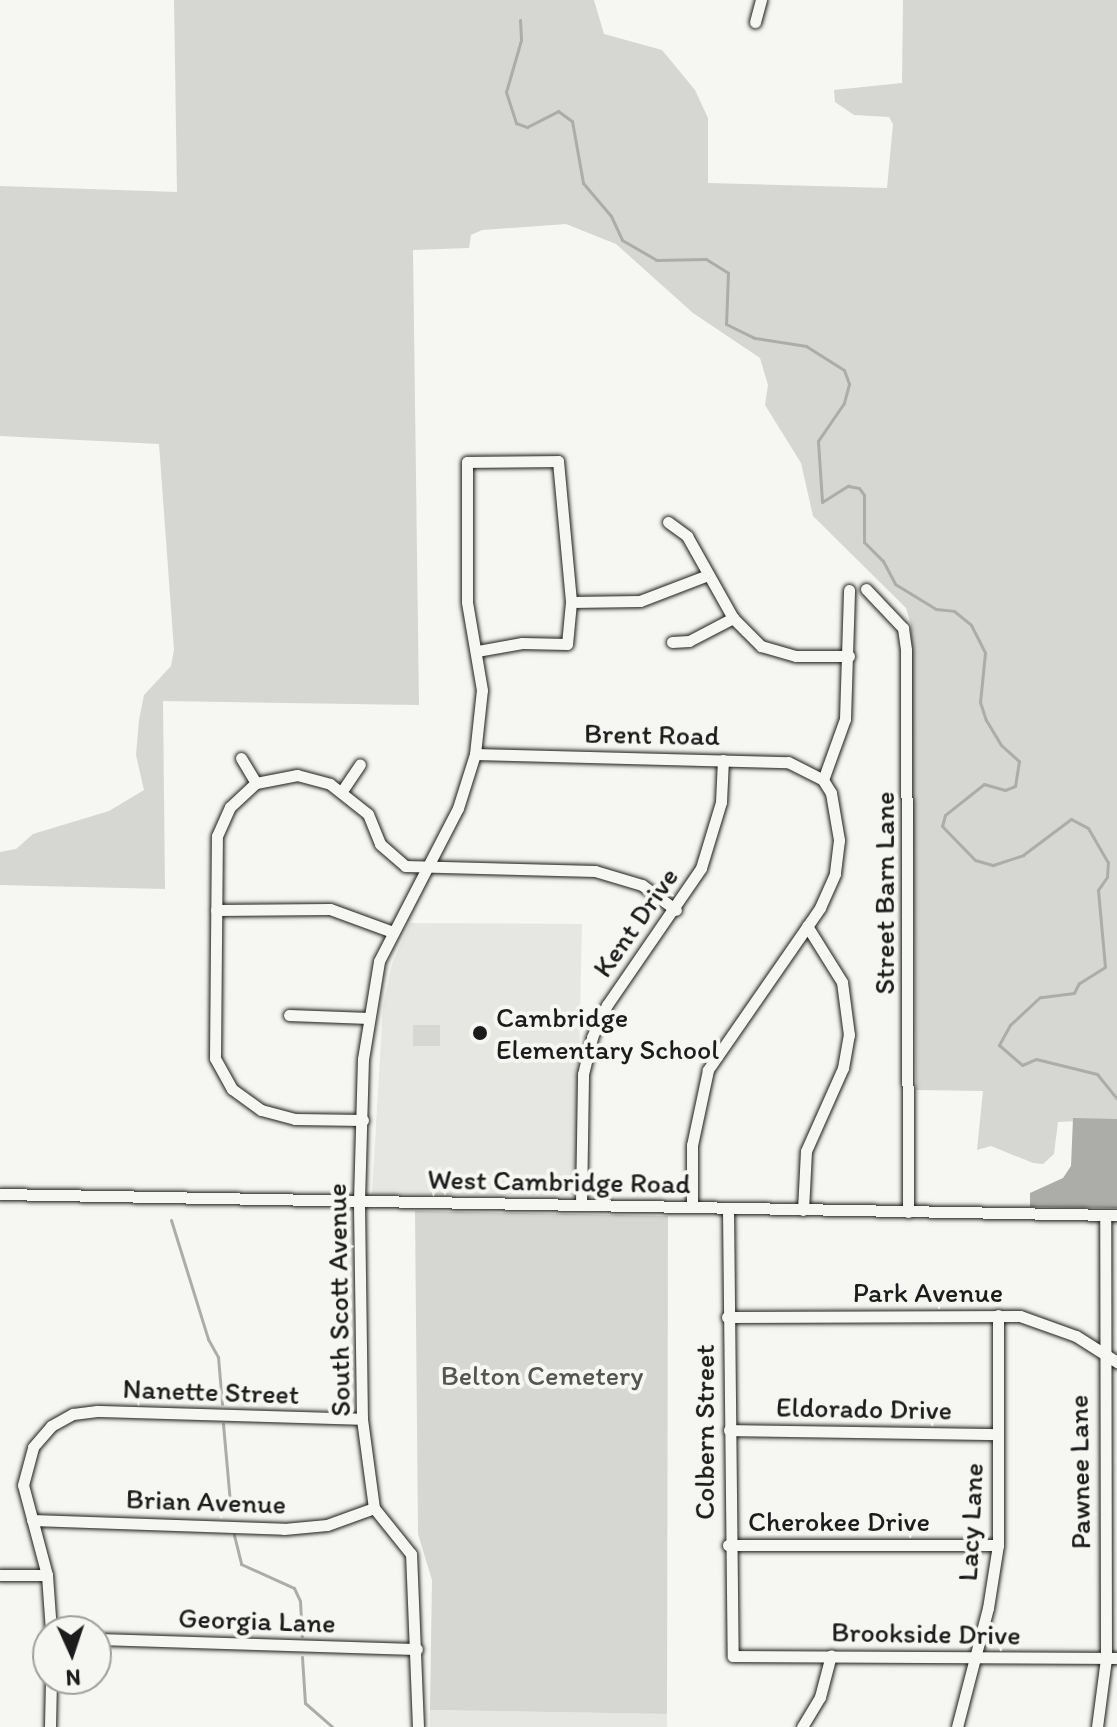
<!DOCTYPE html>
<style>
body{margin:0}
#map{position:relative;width:1117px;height:1727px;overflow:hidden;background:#f6f6f2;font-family:Itim,sans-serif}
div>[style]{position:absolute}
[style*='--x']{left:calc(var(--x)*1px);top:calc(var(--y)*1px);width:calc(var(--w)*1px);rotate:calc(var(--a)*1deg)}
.built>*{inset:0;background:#e6e6e2}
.green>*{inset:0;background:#d6d6d2;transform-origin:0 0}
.water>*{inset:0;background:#acaca9}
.stream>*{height:3px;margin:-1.5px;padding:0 1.5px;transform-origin:1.5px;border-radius:1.5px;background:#acaca9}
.roads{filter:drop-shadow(0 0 2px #1c1c1c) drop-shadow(0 0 2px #1c1c1c)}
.minor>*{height:11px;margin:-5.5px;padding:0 5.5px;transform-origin:5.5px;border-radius:5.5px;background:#f6f6f2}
.dots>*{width:22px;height:22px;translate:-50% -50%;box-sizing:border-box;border:4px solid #f6f6f2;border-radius:50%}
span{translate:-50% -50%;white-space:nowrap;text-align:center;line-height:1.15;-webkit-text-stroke:8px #f6f6f2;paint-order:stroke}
.street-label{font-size:28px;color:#1c1c1c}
.poi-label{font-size:28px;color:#1c1c1c}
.left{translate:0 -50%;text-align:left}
.park-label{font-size:28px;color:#545453}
.north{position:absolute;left:32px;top:1615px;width:80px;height:80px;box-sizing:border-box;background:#f6f6f2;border:2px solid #9f9f9c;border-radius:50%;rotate:177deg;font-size:22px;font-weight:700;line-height:32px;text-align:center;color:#1c1c1c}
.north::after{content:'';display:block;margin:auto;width:28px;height:36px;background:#1c1c1c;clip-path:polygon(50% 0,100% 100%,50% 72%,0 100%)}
</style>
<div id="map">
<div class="built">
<div style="clip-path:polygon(410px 923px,582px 924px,576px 1195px,372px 1194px,383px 1006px,392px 964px)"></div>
<div style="clip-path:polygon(430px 1710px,667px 1714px,667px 1727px,430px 1727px)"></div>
</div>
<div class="green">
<div style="clip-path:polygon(174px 0,594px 0,604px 34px,662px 50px,695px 90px,708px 118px,708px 183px,887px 188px,893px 124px,889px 117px,854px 115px,835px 102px,834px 90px,902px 83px,903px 0,1117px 0,1117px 1119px,1058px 1122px,1054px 1154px,1043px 1164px,1033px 1163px,991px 1146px,977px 1150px,983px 1091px,916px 1090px,911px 625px,906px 608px,813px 516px,801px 463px,765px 405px,768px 385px,760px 358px,693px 313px,616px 244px,566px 224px,482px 230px,471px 235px,469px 248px,413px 250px,419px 705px,163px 701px,165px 889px,0 885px,0 852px,16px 849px,33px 834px,109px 811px,144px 790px,136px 755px,139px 720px,144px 695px,171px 666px,174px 650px,159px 444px,0 436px,0 186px,177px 192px)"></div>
<div style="left:413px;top:1025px;width:27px;height:21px"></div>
<div style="clip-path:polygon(415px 1211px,668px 1216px,667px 1714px,430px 1710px,432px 1580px,418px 1534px)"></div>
</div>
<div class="water">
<div style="clip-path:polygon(1073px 1118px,1117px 1119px,1117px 1208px,1030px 1207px,1030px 1193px,1063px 1178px,1071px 1166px)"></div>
</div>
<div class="stream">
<div style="--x:520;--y:20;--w:20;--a:87"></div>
<div style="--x:521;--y:40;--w:54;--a:106.1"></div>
<div style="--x:506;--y:92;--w:33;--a:72"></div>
<div style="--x:516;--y:123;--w:12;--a:20"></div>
<div style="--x:527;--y:127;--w:35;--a:-27"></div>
<div style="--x:558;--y:111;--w:17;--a:36"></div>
<div style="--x:572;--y:121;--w:63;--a:79.9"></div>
<div style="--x:583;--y:183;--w:43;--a:49.7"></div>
<div style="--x:611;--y:216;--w:26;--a:65"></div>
<div style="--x:622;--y:240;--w:39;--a:30"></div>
<div style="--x:656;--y:260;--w:50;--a:-1.1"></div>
<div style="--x:706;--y:259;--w:26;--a:32"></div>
<div style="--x:728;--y:273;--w:51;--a:92.2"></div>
<div style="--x:726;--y:324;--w:32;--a:26"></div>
<div style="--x:755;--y:338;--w:52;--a:8.9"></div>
<div style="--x:806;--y:346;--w:45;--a:32.3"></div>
<div style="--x:844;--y:370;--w:15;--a:70"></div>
<div style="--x:849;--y:384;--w:20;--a:105"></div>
<div style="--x:844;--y:403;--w:46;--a:124.4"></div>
<div style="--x:818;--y:441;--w:61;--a:86.2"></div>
<div style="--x:822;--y:502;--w:31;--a:-32"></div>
<div style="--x:848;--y:486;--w:11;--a:10"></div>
<div style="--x:859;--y:488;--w:9;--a:54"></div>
<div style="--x:864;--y:495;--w:47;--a:90"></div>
<div style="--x:864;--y:542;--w:27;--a:45"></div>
<div style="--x:883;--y:561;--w:26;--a:62"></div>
<div style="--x:895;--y:584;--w:48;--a:31.4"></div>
<div style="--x:936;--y:609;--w:18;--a:6"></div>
<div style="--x:954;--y:611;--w:22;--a:39"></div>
<div style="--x:971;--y:625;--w:31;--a:63"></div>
<div style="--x:985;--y:653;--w:49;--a:95.8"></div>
<div style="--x:980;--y:702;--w:19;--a:72"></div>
<div style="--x:986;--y:720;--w:29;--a:59"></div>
<div style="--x:1001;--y:745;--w:24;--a:42"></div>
<div style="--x:1019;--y:761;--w:25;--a:99"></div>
<div style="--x:1015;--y:786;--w:11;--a:158"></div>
<div style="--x:1005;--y:790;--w:22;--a:-164"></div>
<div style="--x:984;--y:784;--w:50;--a:141.5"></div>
<div style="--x:945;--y:815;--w:11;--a:105"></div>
<div style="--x:942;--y:826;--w:47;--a:45.9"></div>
<div style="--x:975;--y:860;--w:19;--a:16"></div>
<div style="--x:993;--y:865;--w:32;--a:-18"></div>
<div style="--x:1023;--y:855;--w:60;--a:-36.9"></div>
<div style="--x:1071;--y:819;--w:19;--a:28"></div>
<div style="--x:1088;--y:828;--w:39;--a:60"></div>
<div style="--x:1108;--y:862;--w:15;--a:94"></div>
<div style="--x:1107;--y:877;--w:16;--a:125"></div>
<div style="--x:1098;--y:890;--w:77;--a:84.8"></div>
<div style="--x:1105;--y:967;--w:31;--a:148"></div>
<div style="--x:1079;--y:983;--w:11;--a:117"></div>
<div style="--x:1074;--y:993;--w:34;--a:173"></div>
<div style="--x:1040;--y:997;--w:41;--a:137"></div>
<div style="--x:1010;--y:1025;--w:23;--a:119"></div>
<div style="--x:999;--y:1045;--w:30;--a:41"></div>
<div style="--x:1022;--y:1065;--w:15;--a:-23"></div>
<div style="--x:1036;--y:1059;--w:63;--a:13.8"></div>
<div style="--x:1097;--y:1074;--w:32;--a:51"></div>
<div style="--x:171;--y:1220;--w:125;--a:72.7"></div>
<div style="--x:208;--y:1339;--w:21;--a:61"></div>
<div style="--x:218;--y:1357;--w:47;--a:85.1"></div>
<div style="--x:223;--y:1424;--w:89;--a:84.9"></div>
<div style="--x:234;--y:1535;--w:30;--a:76"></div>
<div style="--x:241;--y:1564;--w:58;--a:24.4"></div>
<div style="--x:294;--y:1588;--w:14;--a:65"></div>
<div style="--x:300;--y:1601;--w:35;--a:87"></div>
<div style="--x:302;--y:1657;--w:46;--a:86.3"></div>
<div style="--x:305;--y:1703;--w:37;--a:41"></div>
</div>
<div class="roads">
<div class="minor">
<div style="--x:755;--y:22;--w:23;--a:-75"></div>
<div style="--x:668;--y:522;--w:24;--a:36"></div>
<div style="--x:687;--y:536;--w:94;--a:60.7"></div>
<div style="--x:733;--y:618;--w:40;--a:45"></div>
<div style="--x:761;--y:646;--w:36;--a:16"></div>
<div style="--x:796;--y:656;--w:53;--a:0"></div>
<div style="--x:866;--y:589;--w:54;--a:46.5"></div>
<div style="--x:903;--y:628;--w:22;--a:82"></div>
<div style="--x:906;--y:650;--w:562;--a:89.8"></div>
<div style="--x:571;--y:602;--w:69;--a:-0.8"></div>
<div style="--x:640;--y:601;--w:73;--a:-20.9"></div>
<div style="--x:672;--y:642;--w:17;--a:-3"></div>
<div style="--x:689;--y:641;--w:50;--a:-27.6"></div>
<div style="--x:475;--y:754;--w:313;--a:1.5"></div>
<div style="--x:788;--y:762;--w:39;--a:27"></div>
<div style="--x:823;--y:780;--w:15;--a:58"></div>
<div style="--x:831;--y:793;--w:48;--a:80.3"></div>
<div style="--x:839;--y:840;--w:34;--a:97"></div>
<div style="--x:835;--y:874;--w:37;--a:114"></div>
<div style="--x:820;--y:908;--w:197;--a:124.7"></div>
<div style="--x:708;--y:1070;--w:77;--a:102"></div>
<div style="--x:692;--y:1145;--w:62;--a:90"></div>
<div style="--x:241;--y:758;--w:29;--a:59"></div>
<div style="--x:823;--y:780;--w:65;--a:-70.2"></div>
<div style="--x:845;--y:719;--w:129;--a:-88.2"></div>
<div style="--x:342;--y:791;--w:32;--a:-56"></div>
<div style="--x:216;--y:910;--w:114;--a:-0.5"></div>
<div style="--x:330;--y:909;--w:64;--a:20.1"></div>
<div style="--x:289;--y:1015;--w:80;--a:2.1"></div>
<div style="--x:363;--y:1120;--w:68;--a:-179.2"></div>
<div style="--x:295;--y:1119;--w:35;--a:-165"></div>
<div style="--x:261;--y:1110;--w:36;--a:-144"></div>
<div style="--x:232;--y:1089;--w:35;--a:-119"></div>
<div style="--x:215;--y:1058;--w:222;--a:-89.5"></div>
<div style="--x:217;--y:836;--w:32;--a:-66"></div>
<div style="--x:230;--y:807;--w:35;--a:-43"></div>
<div style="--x:256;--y:783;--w:42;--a:-11"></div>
<div style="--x:297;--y:775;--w:34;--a:15"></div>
<div style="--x:330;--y:784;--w:48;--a:38.3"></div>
<div style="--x:368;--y:814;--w:32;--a:68"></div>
<div style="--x:380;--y:844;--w:33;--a:41"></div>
<div style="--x:405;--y:866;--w:190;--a:1.5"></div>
<div style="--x:595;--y:871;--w:49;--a:16.6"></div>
<div style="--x:642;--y:885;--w:42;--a:36.3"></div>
<div style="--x:0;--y:1194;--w:1117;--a:1.08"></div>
<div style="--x:581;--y:1205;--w:131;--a:-89.1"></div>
<div style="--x:583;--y:1074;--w:38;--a:-76"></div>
<div style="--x:592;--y:1037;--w:35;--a:-65"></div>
<div style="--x:607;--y:1005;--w:166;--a:-55.5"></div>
<div style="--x:701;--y:868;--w:69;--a:-73.1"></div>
<div style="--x:721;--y:802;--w:42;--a:-87.3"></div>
<div style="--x:728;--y:1208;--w:448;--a:89.4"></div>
<div style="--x:733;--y:1656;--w:384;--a:0.3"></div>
<div style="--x:803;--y:1210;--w:59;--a:-87.1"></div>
<div style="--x:806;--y:1151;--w:91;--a:-66"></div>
<div style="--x:843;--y:1068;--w:34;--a:-80"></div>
<div style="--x:849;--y:1035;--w:53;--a:-97.5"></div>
<div style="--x:842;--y:982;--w:66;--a:-122"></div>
<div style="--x:727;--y:1317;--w:293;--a:-0.2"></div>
<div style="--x:1020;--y:1316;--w:59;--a:19.7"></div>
<div style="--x:1076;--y:1336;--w:49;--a:32.4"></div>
<div style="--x:729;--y:1430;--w:269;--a:0.9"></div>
<div style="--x:32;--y:1520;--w:252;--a:2"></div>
<div style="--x:284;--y:1529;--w:43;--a:-5.3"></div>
<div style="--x:327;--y:1525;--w:50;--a:-19.9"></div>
<div style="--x:728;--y:1545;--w:270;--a:0"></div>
<div style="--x:0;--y:1575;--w:47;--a:0"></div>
<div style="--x:51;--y:1631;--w:56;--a:-94.1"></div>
<div style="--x:47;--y:1575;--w:93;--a:-104.9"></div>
<div style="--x:23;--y:1485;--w:39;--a:-75"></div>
<div style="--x:33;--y:1447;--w:28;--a:-49"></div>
<div style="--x:51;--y:1426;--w:25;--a:-29"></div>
<div style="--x:73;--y:1414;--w:24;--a:-7"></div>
<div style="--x:97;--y:1411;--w:265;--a:1.7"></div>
<div style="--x:96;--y:1639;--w:321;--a:1.8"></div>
<div style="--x:50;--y:1727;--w:48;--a:-88.8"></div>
<div style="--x:418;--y:1727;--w:173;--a:-92.3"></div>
<div style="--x:411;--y:1554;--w:59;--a:-128.8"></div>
<div style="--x:374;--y:1508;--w:90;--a:-97.7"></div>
<div style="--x:362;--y:1419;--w:218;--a:-90.8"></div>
<div style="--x:359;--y:1201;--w:142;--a:-88.4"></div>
<div style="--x:363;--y:1059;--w:99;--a:-80.7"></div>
<div style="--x:379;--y:961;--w:172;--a:-62.7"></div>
<div style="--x:458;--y:808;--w:57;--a:-72.5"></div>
<div style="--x:475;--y:754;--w:64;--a:-83.8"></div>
<div style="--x:482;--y:690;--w:89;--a:-99.7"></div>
<div style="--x:467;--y:602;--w:140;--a:-90"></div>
<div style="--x:467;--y:462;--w:91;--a:-0.6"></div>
<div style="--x:558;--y:461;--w:142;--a:84.7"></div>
<div style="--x:571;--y:602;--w:42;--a:95.4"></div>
<div style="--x:567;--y:644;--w:45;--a:-178.7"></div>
<div style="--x:522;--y:643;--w:46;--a:169.9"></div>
<div style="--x:802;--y:1727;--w:35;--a:-59"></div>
<div style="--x:820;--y:1697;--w:43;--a:-75.3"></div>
<div style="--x:957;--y:1727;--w:123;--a:-75.4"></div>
<div style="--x:988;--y:1608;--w:64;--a:-81"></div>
<div style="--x:998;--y:1545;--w:230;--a:-90"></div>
<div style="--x:1097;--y:1727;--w:69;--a:-82.5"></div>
<div style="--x:1106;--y:1659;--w:444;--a:-90.1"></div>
</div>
</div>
<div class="dots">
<div style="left:480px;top:1033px;background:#1c1c1c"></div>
</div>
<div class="street-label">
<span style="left:652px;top:734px;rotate:1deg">Brent Road</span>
<span style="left:884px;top:893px;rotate:-90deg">Street Barn Lane</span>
<span style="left:635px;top:922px;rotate:-55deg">Kent Drive</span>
<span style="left:559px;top:1181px;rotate:1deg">West Cambridge Road</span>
<span style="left:928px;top:1292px">Park Avenue</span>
<span style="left:338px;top:1300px;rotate:-91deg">South Scott Avenue</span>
<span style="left:211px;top:1391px;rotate:2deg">Nanette Street</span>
<span style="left:864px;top:1408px;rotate:1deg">Eldorado Drive</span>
<span style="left:704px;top:1432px;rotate:-90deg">Colbern Street</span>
<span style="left:1079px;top:1472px;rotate:-91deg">Pawnee Lane</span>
<span style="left:206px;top:1501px;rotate:2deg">Brian Avenue</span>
<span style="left:839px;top:1521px">Cherokee Drive</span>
<span style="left:970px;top:1522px;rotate:-87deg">Lacy Lane</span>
<span style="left:257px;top:1620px;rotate:2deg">Georgia Lane</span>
<span style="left:926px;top:1633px;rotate:1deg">Brookside Drive</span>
</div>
<div class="poi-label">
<span class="left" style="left:496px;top:1033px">Cambridge<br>Elementary School</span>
</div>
<div class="park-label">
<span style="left:542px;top:1375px">Belton Cemetery</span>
</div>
<div class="north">N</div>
</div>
